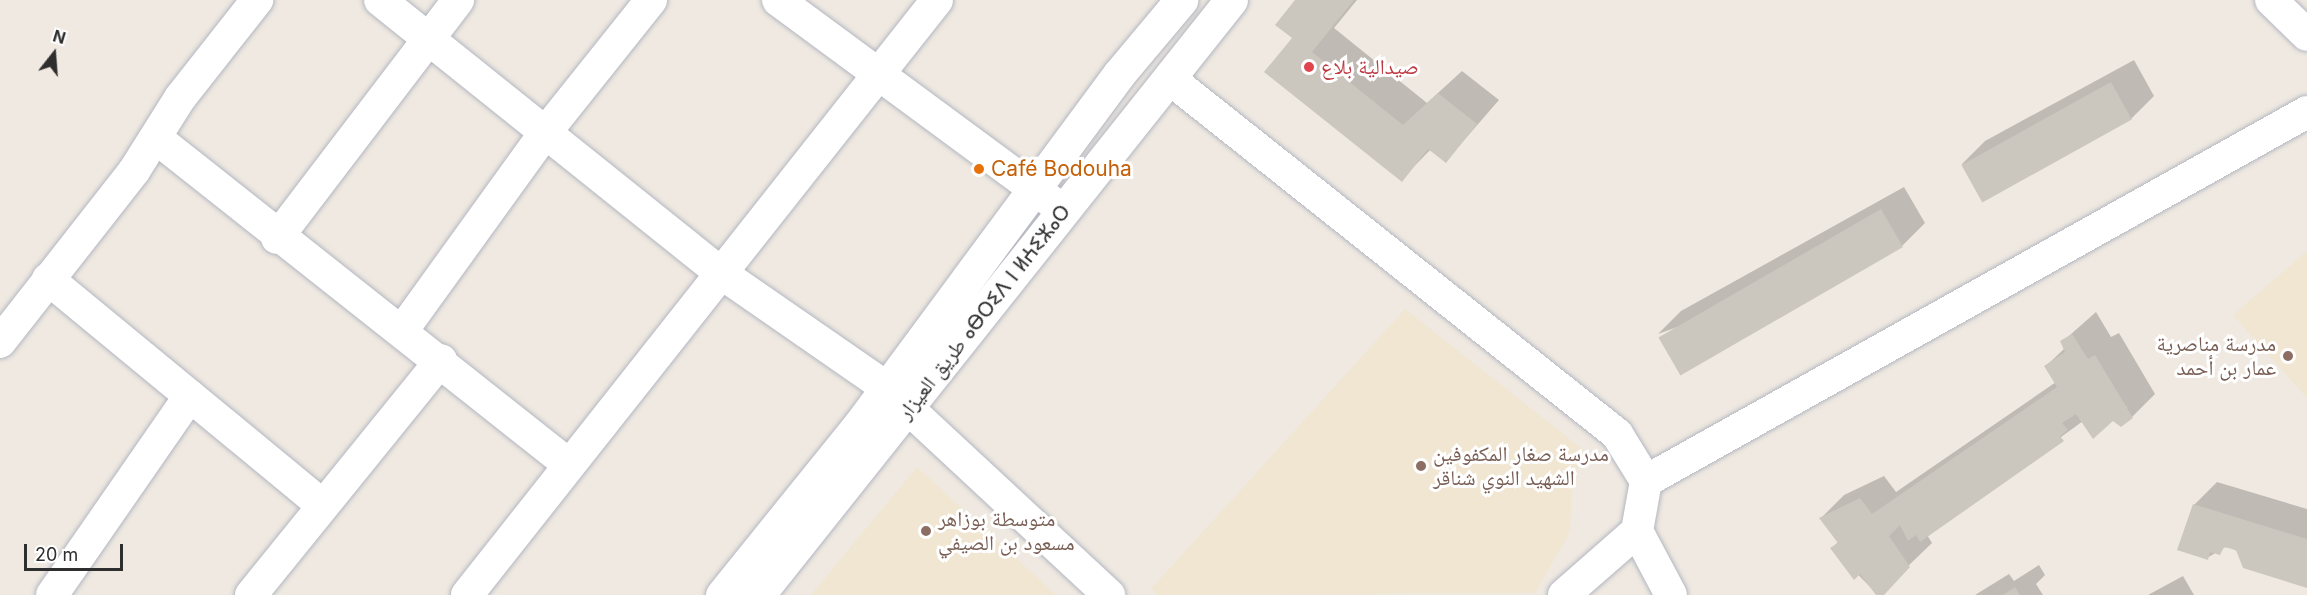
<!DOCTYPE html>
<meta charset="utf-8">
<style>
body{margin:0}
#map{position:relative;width:2307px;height:595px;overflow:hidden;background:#efe9e1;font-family:Inter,"Noto Naskh Arabic","Noto Sans Tifinagh",sans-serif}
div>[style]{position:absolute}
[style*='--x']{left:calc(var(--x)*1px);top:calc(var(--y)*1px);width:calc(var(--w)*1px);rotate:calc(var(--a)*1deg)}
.education>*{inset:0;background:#f0e6d1}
.shadow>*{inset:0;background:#0003}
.building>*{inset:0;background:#cbc7bf;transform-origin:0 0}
.roads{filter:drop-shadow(0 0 2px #b4b7c1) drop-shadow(0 0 2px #b4b7c1)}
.minor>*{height:32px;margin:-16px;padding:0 16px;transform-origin:16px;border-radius:16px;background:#fff}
.secondary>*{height:33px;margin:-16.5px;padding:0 16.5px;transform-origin:16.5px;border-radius:16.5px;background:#fff}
.dots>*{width:16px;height:16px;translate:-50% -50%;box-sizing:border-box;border:3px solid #fff;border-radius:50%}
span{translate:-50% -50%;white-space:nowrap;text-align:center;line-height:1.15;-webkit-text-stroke:6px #fff;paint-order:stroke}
.health-label{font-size:21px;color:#be3a42}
.left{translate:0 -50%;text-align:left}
.food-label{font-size:21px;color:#c56008}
.street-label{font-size:21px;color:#2e2e2e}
.education-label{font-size:21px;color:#785e54}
.right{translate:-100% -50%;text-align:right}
.north{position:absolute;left:24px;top:24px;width:60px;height:60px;-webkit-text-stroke:4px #fff;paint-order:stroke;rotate:17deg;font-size:16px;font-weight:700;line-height:24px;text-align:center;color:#2e2e2e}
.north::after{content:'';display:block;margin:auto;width:21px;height:27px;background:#2e2e2e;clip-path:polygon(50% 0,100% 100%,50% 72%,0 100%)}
.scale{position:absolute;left:24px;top:544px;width:99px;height:27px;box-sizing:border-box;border:3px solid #2e2e2e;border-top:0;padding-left:8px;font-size:18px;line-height:21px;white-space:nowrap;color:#2e2e2e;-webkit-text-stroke:4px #fff;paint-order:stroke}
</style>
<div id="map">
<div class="education">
<div style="clip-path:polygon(2307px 251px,2307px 398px,2233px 315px)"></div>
<div style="clip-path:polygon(1405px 309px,1586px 452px,1572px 480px,1570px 532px,1535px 593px,1158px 595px,1151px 589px)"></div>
<div style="clip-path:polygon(917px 467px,1056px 595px,811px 595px)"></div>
</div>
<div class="shadow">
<div style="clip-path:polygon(1297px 0,1357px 0,1334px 28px,1427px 103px,1462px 71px,1499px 100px,1446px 161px,1431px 149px,1401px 180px,1294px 38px)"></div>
<div style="clip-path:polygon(2134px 60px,2154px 96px,2131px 119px,1982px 200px,1962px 164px,1985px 141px)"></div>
<div style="clip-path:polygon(1904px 187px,1925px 223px,1902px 246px,1658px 334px,1681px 311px)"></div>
<div style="clip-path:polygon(evenodd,2096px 312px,2111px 337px,2119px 333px,2155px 394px,2132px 417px,2083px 421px,1927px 535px,1932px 543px,1878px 595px,1832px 548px,1839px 541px,1821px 518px,1844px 495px,1884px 476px,1896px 492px,2056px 382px,2046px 366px,2065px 348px,2062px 342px,2096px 312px,2112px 388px,2127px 408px,2125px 410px,2112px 388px)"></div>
<div style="clip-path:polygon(2217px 482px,2307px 509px,2307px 586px,2227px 546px,2207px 558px,2194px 505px)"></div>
<div style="clip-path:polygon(2039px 565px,2045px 575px,2036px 584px,2043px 595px,1975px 595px,2009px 574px,2014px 581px)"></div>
<div style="clip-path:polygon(2183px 576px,2194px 595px,2148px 595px)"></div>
</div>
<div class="building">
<div style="clip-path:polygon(1295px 0,1354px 0,1312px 52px,1403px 125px,1438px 93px,1477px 124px,1446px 163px,1428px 149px,1402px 182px,1264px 72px,1292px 38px,1275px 25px)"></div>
<div style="left:2111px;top:82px;width:43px;height:171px;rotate:61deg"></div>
<div style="left:1881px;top:209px;width:44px;height:257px;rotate:60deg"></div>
<div style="clip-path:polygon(2072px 334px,2088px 359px,2095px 355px,2133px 418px,2121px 427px,2113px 421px,2093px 439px,2076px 414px,2062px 423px,2068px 430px,2060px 436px,2064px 441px,1920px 542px,1916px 535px,1908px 541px,1900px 525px,1889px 536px,1910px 567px,1884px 595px,1876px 595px,1860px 574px,1854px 580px,1830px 548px,1838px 543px,1819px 518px,1860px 498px,1872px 514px,2057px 387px,2044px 366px,2065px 352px,2060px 341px)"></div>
<div style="clip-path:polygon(2193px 504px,2307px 539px,2307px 588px,2243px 568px,2236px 550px,2224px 547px,2220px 555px,2210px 552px,2208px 560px,2177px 550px)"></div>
<div style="clip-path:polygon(2015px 587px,2020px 595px,2003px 595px)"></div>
</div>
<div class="roads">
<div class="minor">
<div style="--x:380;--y:0;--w:437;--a:38.7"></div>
<div style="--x:721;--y:273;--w:197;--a:34.7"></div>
<div style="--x:883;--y:385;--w:309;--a:42.9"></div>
<div style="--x:778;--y:0;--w:354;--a:36.4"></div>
<div style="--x:2271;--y:0;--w:50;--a:44.2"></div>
<div style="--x:1170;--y:79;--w:571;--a:38.46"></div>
<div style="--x:1617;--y:434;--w:55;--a:58.3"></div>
<div style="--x:1646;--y:481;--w:51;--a:100.2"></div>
<div style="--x:1637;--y:531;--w:72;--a:62"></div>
<div style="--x:156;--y:138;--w:525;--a:38.35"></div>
<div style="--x:277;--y:238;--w:299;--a:-52.7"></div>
<div style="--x:48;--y:279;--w:355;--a:39.5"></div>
<div style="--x:402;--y:331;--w:244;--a:-54.2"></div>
<div style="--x:545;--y:133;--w:170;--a:-51.4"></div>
<div style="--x:0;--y:342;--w:217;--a:-51.9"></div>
<div style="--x:134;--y:171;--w:86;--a:-57.8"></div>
<div style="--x:180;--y:98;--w:125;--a:-51.8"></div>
<div style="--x:1646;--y:481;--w:757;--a:-29.17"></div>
<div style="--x:52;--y:595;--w:242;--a:-55.3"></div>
<div style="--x:251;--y:595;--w:302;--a:-51"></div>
<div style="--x:467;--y:595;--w:758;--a:-51.69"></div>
<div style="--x:1564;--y:595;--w:97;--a:-41.2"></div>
</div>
<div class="secondary">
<div style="--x:722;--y:595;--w:220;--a:-51.1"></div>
<div style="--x:860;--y:424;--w:435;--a:-53.5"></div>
<div style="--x:1119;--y:74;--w:97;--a:-50"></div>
<div style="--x:758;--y:595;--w:760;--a:-51.52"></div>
</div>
</div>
<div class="dots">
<div style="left:1309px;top:67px;background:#e0444e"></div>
<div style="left:979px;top:169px;background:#e8710a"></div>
<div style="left:2288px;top:356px;background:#8d6e63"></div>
<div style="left:1421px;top:466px;background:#8d6e63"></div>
<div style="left:926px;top:531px;background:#8d6e63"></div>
</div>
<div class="health-label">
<span class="left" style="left:1321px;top:67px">صيدالية بلاع</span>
</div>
<div class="food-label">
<span class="left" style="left:991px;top:169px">Café Bodouha</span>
</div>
<div class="street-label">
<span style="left:984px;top:312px;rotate:-52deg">طريق العيزار ⴰⴱⵔⵉⴷ ⵏ ⵍⵄⵉⵣⴰⵔ</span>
</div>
<div class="education-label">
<span class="right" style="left:2276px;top:356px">مدرسة مناصرية<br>عمار بن أحمد</span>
<span class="left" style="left:1433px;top:466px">مدرسة صغار المكفوفين<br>الشهيد النوي شناقر</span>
<span class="left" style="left:938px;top:531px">متوسطة بوزاهر<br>مسعود بن الصيفي</span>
</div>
<div class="north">N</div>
<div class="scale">20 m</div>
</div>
